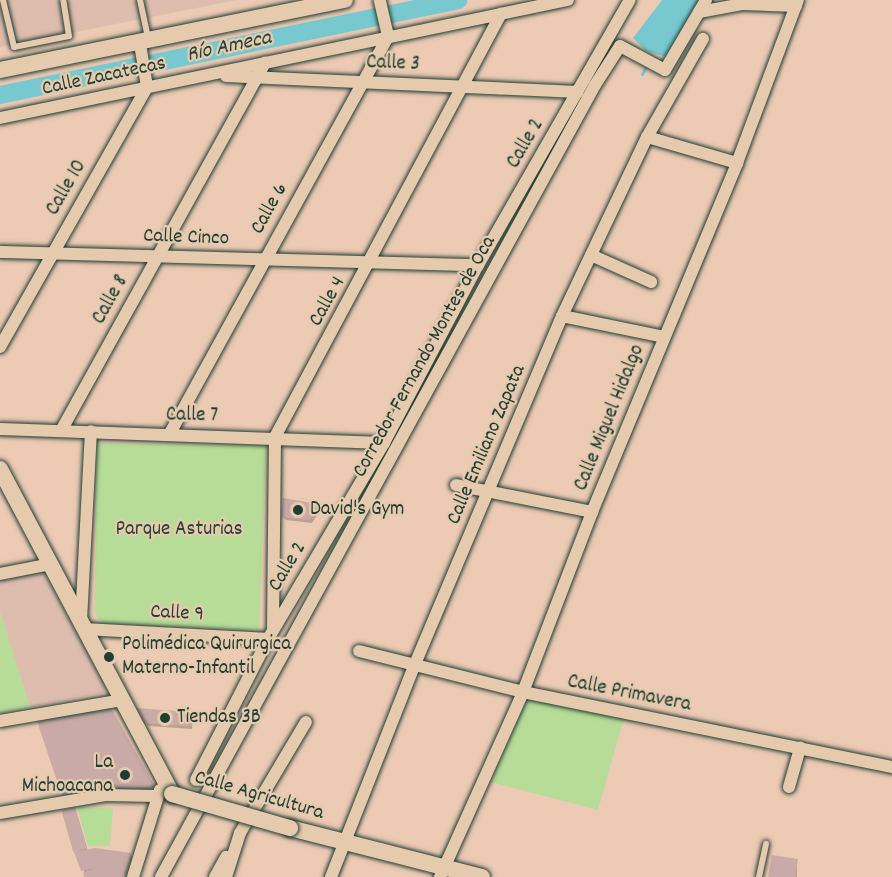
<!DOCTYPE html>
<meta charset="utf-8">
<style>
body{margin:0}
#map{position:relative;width:892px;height:877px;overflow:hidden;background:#eccab4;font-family:Dekko,sans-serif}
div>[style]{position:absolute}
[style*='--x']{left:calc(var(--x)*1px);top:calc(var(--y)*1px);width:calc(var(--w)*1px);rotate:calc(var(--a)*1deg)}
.built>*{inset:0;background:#debdae}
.green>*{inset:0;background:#b7dc97}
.water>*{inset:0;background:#78c9cf}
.shadow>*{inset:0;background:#0003}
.stream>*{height:3px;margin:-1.5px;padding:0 1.5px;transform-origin:1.5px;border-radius:1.5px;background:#78c9cf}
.river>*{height:18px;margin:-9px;padding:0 9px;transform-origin:9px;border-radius:9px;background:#78c9cf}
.building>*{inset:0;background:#caaaa6;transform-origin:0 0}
.roads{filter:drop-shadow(0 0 2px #1f3d34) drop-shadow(0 0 2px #1f3d34)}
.lane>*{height:6px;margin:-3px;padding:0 3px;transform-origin:3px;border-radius:3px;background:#e6caad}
.street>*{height:12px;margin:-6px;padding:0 6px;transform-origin:6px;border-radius:6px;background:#e6caad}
.secondary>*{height:16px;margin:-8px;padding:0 8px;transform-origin:8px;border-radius:8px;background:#e6caad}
.bridges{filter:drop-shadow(0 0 2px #1f3d34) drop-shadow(0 0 2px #1f3d34)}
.secondary-bridge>*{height:16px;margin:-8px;padding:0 8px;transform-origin:8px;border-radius:8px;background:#e6caad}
.dots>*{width:16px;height:16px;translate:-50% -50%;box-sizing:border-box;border:3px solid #e6caad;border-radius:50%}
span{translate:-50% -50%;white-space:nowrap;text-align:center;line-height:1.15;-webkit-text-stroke:4.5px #e6caad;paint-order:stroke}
.street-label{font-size:21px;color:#1f3d34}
.poi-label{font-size:21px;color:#1f3d34}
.left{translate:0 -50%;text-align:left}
.right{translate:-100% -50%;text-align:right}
.park-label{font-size:21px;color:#274539}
.water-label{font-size:22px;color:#23443c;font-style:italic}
</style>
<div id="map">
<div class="built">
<div style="clip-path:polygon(0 0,237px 0,0 47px)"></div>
<div style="clip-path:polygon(43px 571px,106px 687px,103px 693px,30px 707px,0 612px,0 579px)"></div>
</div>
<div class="green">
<div style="clip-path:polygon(97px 443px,266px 446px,259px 630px,103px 623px,95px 614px)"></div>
<div style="clip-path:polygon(0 612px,30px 707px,0 713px)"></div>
<div style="clip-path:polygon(527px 698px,624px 718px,598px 810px,491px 782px)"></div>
<div style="clip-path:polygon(77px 807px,113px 808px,110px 846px,88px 846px)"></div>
</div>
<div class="water">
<div style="clip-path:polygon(662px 0,701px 0,667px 57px,646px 51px,633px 38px)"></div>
</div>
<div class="shadow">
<div style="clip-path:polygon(285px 500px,317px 505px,321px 509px,312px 523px,286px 520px,282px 516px)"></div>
<div style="clip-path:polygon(110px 708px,155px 787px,142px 794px,68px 800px,63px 795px)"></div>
<div style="clip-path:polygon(190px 714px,193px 717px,192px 729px,148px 726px,144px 722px)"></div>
<div style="clip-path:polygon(63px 809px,76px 811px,88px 851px,130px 854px,135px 859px,130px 877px,86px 877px)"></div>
<div style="clip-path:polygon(797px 860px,797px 877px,769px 877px)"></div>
</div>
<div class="stream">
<div style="--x:642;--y:74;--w:10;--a:-61"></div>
</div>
<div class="river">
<div style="--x:0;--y:95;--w:468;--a:-11.7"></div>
</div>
<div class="building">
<div style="clip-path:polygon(283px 498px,318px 504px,309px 520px,281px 517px)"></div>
<div style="clip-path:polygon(110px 706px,153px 783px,138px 791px,105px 789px,62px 796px,37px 721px)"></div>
<div style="clip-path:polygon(136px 708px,190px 712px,189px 726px,143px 723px)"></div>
<div style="left:75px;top:807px;width:43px;height:14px;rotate:74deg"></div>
<div style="clip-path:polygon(95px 848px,131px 853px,123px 877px,84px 877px,83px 873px,96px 868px,81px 871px,74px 852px)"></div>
<div style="clip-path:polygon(772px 855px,798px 859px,795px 877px,768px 877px)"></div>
</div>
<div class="roads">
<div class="lane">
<div style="--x:3;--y:0;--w:48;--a:76.8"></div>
<div style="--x:14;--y:47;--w:56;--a:-11.3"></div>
<div style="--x:69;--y:36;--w:36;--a:-99"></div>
<div style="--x:140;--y:0;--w:40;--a:78"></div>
<div style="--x:759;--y:877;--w:34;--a:-78"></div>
</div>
<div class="street">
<div style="--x:699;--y:12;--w:45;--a:-10.3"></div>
<div style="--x:743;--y:4;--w:53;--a:2.2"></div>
<div style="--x:226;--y:76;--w:352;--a:2.6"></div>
<div style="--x:0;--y:118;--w:580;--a:-11.74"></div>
<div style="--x:647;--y:137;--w:94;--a:16.1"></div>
<div style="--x:0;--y:252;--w:478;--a:1.6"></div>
<div style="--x:591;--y:255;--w:66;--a:24.2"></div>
<div style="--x:562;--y:316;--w:104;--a:11.6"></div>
<div style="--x:0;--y:347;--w:299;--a:-60.5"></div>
<div style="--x:147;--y:87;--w:44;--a:-99.2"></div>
<div style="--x:0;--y:429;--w:384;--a:2.1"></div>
<div style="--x:62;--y:429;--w:419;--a:-61"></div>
<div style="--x:169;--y:435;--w:455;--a:-61.2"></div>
<div style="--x:388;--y:36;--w:37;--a:-103"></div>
<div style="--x:456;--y:485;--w:139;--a:11.2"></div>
<div style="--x:0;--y:574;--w:52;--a:-11.1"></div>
<div style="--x:81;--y:621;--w:190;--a:-87"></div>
<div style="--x:273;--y:628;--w:191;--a:-89.4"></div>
<div style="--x:275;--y:437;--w:480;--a:-61.9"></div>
<div style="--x:85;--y:629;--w:183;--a:3.1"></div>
<div style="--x:359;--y:651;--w:169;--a:14"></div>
<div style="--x:523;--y:692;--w:377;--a:11.5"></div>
<div style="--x:0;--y:721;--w:125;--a:-9.7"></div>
<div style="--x:196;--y:780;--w:158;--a:-62.9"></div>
<div style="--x:268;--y:639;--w:228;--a:-59.4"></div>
<div style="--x:384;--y:443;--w:201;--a:-62.2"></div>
<div style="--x:478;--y:265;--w:305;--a:-60.2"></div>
<div style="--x:789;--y:787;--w:41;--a:-74.2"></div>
<div style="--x:0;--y:813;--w:107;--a:-9.7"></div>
<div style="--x:105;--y:795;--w:51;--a:1.1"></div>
<div style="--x:133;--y:877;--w:91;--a:-72.8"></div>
<div style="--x:161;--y:877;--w:903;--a:-61.28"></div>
<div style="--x:595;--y:85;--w:46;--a:-57.3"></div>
<div style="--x:620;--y:46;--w:51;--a:28.1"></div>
<div style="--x:665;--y:70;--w:81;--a:-59.6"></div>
<div style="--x:215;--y:877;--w:23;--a:-61"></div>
<div style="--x:226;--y:877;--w:46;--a:-72.3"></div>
<div style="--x:240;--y:833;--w:129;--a:-59.3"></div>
<div style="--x:331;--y:877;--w:229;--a:-68.5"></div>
<div style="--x:415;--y:664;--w:378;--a:-67.1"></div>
<div style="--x:562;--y:316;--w:198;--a:-64.6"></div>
<div style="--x:647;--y:137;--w:113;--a:-60.3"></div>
<div style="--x:440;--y:877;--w:203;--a:-65.8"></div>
<div style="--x:523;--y:692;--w:193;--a:-69"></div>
<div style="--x:592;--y:512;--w:378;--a:-67.4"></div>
<div style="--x:737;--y:163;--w:174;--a:-69.5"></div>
</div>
<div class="secondary">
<div style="--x:0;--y:70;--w:352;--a:-11.5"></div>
<div style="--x:0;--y:469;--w:368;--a:62.1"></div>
<div style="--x:290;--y:828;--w:198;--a:14.3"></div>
</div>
</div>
<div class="bridges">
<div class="secondary-bridge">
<div style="--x:172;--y:794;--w:123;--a:16.1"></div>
</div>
</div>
<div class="dots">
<div style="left:298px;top:510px;background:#1f3d34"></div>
<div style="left:109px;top:657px;background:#1f3d34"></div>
<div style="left:165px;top:718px;background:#1f3d34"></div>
<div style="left:125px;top:775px;background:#1f3d34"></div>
</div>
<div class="street-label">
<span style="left:393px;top:64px;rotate:2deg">Calle 3</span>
<span style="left:104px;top:77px;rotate:-12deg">Calle Zacatecas</span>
<span style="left:526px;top:144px;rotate:-60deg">Calle 2</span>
<span style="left:67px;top:188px;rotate:-60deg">Calle 10</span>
<span style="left:270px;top:209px;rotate:-61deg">Calle 6</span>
<span style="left:186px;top:238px;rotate:2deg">Calle Cinco</span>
<span style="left:111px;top:300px;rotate:-61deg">Calle 8</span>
<span style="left:328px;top:302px;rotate:-61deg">Calle 4</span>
<span style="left:425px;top:357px;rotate:-61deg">Corredor Fernando Montes de Oca</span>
<span style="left:192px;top:416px;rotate:1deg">Calle 7</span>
<span style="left:610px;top:418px;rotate:-68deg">Calle Miguel Hidalgo</span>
<span style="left:487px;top:445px;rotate:-67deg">Calle Emiliano Zapata</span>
<span style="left:288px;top:567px;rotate:-59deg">Calle 2</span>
<span style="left:177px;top:614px;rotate:3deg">Calle 9</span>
<span style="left:629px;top:694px;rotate:11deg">Calle Primavera</span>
<span style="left:259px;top:796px;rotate:16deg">Calle Agricultura</span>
</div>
<div class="poi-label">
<span class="left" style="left:310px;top:510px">David's Gym</span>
<span class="left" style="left:122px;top:657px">Polimédica Quirurgica<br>Materno-Infantil</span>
<span class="left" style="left:177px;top:718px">Tiendas 3B</span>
<span class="right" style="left:113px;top:775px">La<br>Michoacana</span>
</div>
<div class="park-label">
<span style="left:179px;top:530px">Parque Asturias</span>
</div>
<div class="water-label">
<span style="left:229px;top:47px;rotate:-12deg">Río Ameca</span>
</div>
</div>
